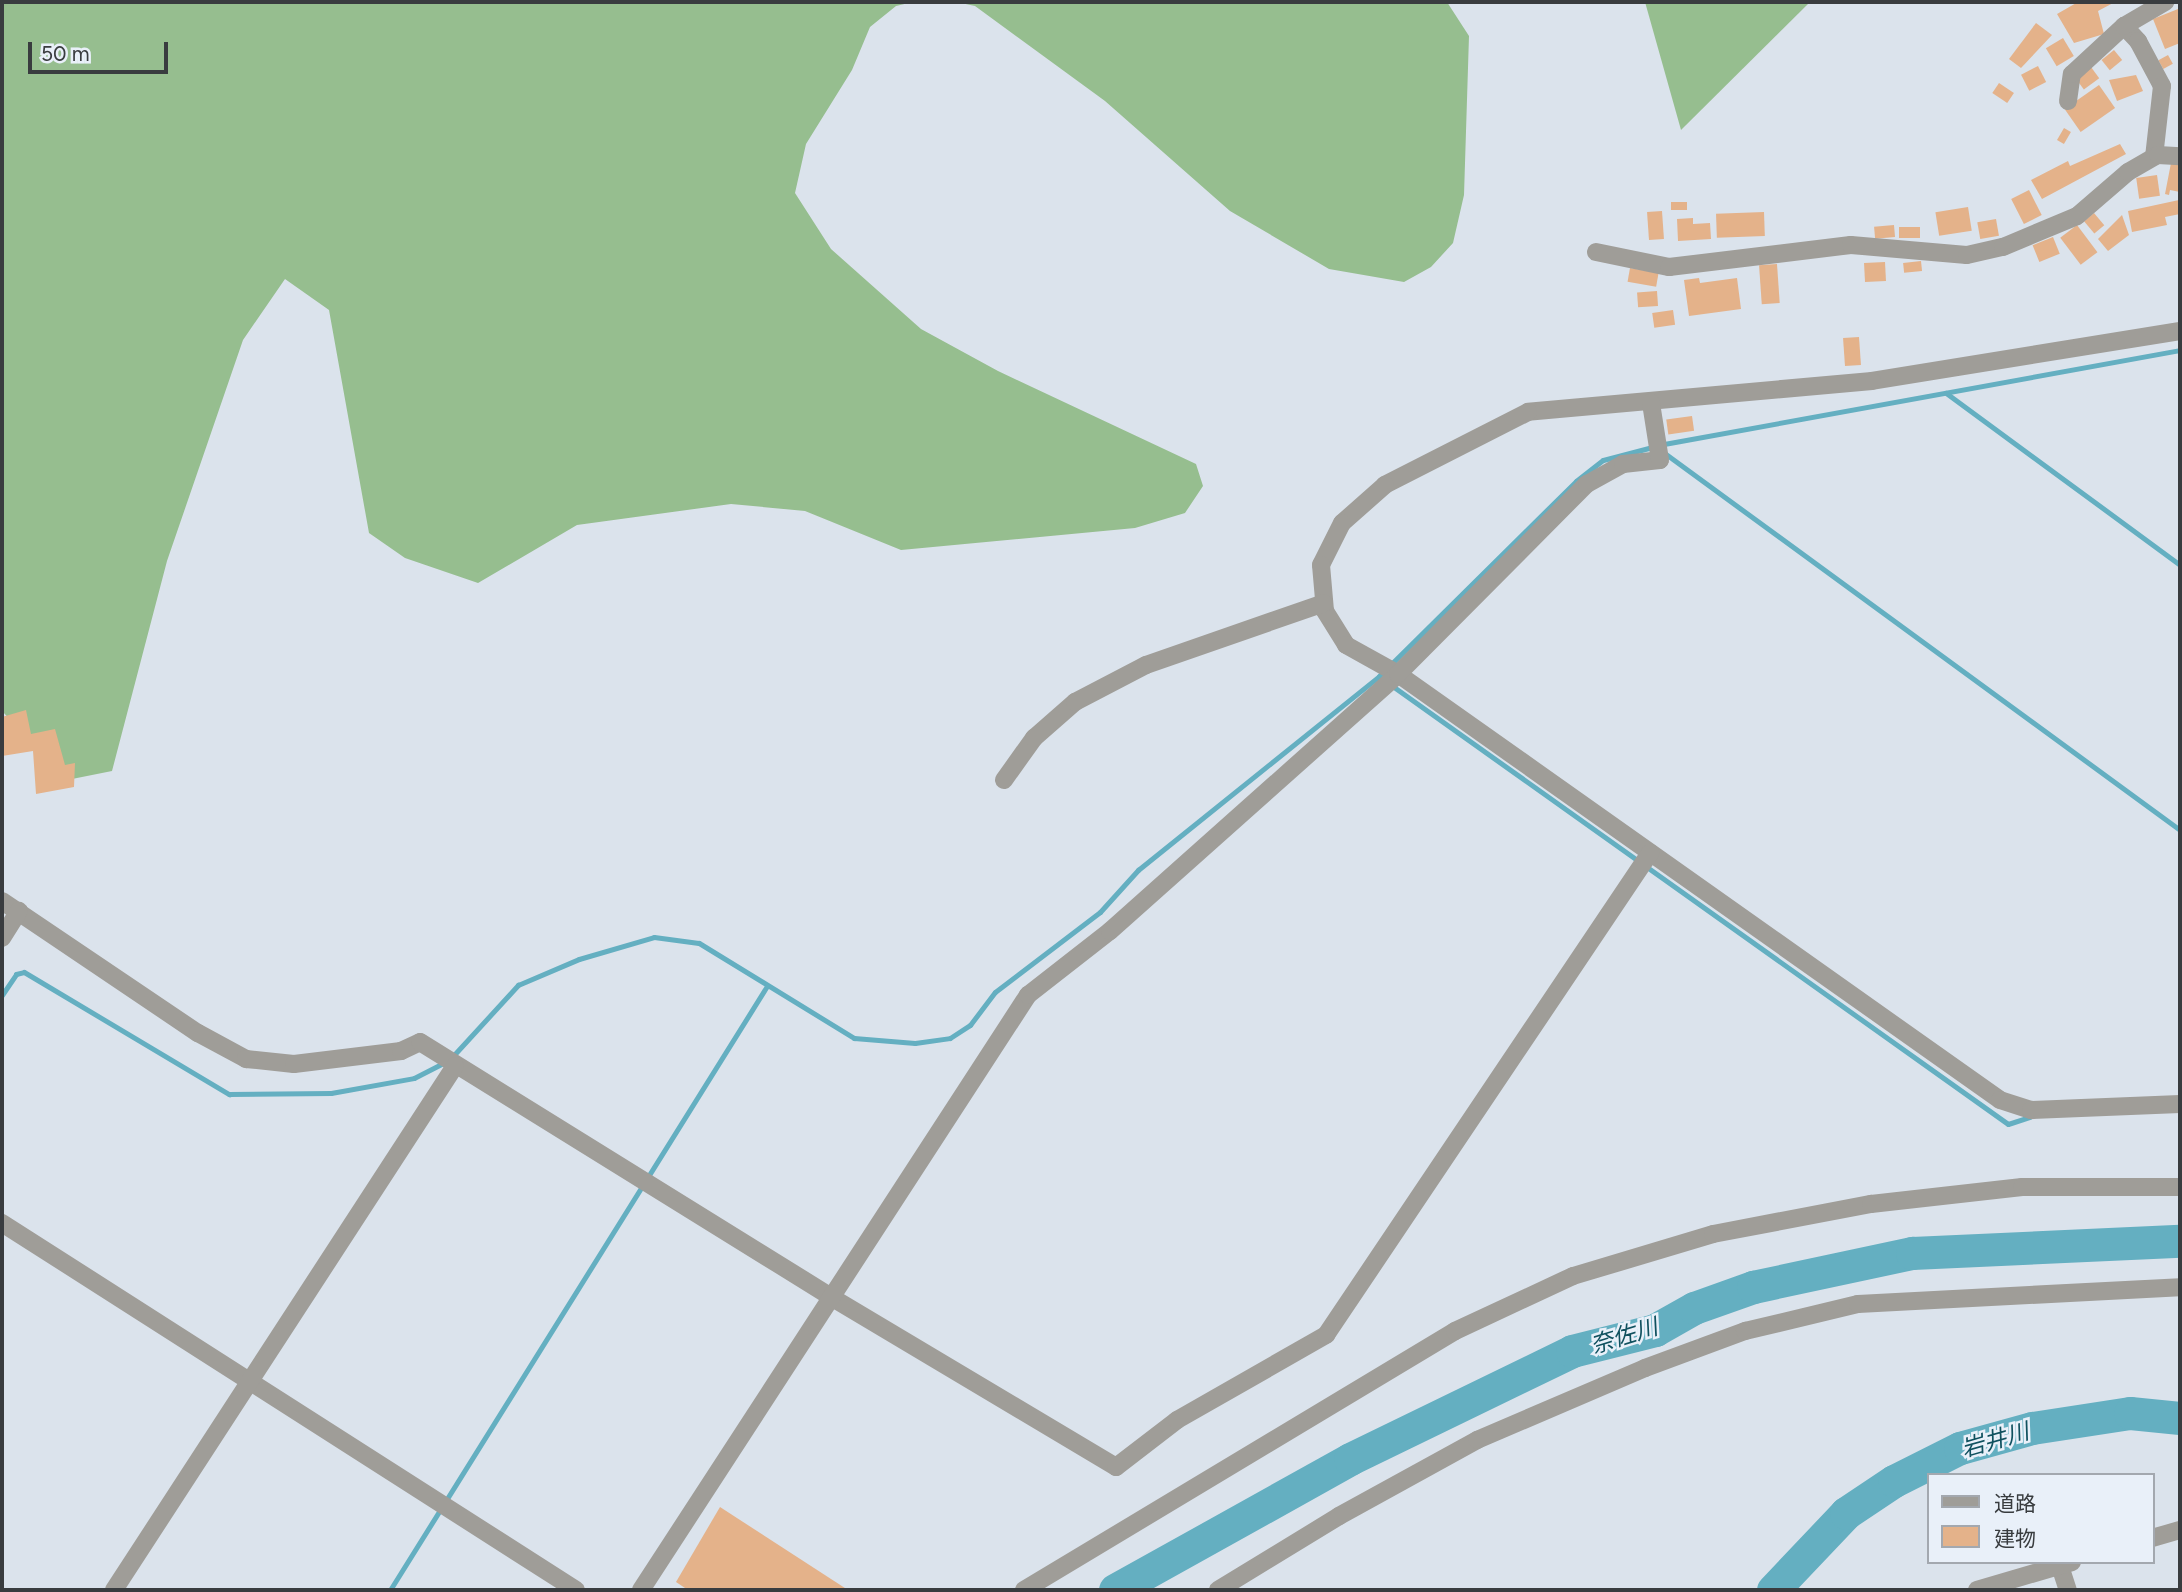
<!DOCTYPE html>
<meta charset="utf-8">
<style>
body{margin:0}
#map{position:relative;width:2182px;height:1592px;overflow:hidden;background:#dbe3ec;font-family:Figtree,"Noto Sans JP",sans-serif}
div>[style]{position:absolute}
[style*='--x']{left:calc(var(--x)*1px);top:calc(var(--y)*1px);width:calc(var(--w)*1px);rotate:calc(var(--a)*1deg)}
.forest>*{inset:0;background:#96be8f}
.stream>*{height:5px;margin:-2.5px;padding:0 2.5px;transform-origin:2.5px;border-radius:2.5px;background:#64afc1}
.river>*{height:33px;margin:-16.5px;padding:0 16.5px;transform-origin:16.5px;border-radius:16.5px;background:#64afc1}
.building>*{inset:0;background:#e4b28a;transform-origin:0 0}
.minor>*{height:18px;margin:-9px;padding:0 9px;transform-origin:9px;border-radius:9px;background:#9f9d98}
span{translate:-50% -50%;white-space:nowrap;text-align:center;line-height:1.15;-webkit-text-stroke:5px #e9f0f9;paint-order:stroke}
.water-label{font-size:23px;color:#10515f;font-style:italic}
.frame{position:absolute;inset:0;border:4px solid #393c3f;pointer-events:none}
.legend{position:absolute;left:1927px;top:1473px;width:228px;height:91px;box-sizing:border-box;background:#e9f0f9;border:2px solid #a3a8af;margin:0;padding:9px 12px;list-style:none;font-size:21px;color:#393c3f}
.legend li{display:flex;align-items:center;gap:14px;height:35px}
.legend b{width:35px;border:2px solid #a3a8af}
.scale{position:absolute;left:28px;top:42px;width:140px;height:32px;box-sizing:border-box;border:4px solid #393c3f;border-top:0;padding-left:9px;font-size:21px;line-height:24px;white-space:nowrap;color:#393c3f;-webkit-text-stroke:5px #e9f0f9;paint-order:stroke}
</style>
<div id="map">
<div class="forest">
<div style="clip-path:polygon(2px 2px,913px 2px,896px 6px,870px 27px,852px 70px,806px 144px,795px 193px,831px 249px,921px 329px,998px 371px,1196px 464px,1203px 486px,1185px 513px,1135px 528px,901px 550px,805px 511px,731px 504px,577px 525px,478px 583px,405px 558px,369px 533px,329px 310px,285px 279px,243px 340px,167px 561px,112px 771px,67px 780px,2px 711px)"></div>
<div style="clip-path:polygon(956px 2px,1447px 2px,1469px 36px,1464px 195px,1453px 243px,1431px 267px,1404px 282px,1329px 269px,1230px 211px,1105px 101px,975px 6px)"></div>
<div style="clip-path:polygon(1645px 2px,1810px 2px,1681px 130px)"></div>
</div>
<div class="stream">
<div style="--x:1946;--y:393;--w:290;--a:36.3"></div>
<div style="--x:1663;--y:452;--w:640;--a:36.17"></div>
<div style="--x:1391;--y:685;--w:757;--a:35.43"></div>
<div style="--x:2008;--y:1124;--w:23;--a:-18"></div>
<div style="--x:2;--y:995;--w:25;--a:-56"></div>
<div style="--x:16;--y:974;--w:8;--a:-14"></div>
<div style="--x:24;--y:972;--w:239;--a:30.8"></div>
<div style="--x:229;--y:1094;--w:102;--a:-0.6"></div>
<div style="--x:331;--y:1093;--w:84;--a:-10.2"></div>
<div style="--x:414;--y:1078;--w:34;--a:-27"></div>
<div style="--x:452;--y:1057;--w:98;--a:-47.5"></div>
<div style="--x:518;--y:985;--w:66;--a:-23.1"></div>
<div style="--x:579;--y:959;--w:78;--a:-16.3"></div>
<div style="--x:654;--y:937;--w:45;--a:7.6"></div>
<div style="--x:699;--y:943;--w:182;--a:31.5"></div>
<div style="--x:854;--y:1038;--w:61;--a:4.7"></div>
<div style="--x:915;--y:1043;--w:35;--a:-8"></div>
<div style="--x:950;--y:1038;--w:24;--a:-33"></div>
<div style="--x:970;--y:1025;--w:41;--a:-52.9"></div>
<div style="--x:995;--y:992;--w:132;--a:-37.3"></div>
<div style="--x:1100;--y:912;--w:57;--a:-47.9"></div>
<div style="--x:1138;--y:870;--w:309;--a:-38.8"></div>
<div style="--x:1379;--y:676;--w:277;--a:-44.7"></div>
<div style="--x:1576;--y:481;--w:34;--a:-38"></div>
<div style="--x:1603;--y:460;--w:63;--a:-14.7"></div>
<div style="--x:1664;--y:444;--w:524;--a:-10.32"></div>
<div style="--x:390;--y:1590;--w:712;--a:-58.03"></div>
</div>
<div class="river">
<div style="--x:1115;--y:1590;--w:269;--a:-29.1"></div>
<div style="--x:1350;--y:1459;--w:247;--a:-25.9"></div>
<div style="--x:1572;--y:1351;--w:86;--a:-14.2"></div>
<div style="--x:1655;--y:1330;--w:45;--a:-29.4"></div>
<div style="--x:1694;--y:1308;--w:63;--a:-19.6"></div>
<div style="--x:1753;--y:1287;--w:163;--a:-12.1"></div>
<div style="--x:1912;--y:1253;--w:268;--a:-2.6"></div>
<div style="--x:1773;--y:1590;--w:106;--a:-46.5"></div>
<div style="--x:1846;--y:1513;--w:58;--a:-33.7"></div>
<div style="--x:1894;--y:1481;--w:74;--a:-26.6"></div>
<div style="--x:1960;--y:1448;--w:75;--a:-15.5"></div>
<div style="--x:2032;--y:1428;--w:99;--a:-8.7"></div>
<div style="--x:2130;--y:1413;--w:50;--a:5.7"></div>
</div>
<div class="building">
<div style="clip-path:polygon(2078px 2px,2115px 2px,2098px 11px,2104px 34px,2074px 43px,2057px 14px)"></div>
<div style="clip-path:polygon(2178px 9px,2180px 43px,2165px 49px,2153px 19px)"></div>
<div style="clip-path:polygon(2036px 23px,2052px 35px,2021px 68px,2009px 59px)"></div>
<div style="left:2063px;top:38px;width:21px;height:20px;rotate:59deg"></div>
<div style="left:2114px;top:50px;width:13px;height:16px;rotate:51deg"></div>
<div style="left:2168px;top:55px;width:10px;height:11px;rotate:61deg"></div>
<div style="left:2038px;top:66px;width:18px;height:19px;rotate:63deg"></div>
<div style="left:2091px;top:67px;width:14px;height:19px;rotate:54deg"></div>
<div style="clip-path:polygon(2136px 75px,2143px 91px,2117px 101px,2109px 80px)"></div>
<div style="left:1999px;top:83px;width:18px;height:12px;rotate:34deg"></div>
<div style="left:2099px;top:85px;width:28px;height:42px;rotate:55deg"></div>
<div style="left:2064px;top:128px;width:8px;height:14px;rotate:30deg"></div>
<div style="clip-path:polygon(2120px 144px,2126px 154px,2042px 199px,2031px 180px,2068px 161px,2070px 166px)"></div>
<div style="clip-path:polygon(2171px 163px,2180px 165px,2180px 192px,2170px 190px,2169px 195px,2165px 194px)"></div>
<div style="left:2157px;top:175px;width:21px;height:21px;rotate:82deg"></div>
<div style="left:2029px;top:190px;width:28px;height:20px;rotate:63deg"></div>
<div style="clip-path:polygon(2179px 200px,2180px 214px,2165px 217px,2167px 225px,2132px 232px,2128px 211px)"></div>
<div style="left:1671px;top:202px;width:16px;height:8px"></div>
<div style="left:1968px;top:207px;width:24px;height:33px;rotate:81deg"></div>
<div style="left:1662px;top:211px;width:28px;height:15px;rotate:86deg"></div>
<div style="left:1764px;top:212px;width:24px;height:48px;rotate:88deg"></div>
<div style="left:2094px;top:213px;width:16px;height:13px;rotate:50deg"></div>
<div style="clip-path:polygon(2122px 215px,2129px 235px,2108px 251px,2098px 239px)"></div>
<div style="clip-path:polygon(1693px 218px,1693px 224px,1710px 223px,1711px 239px,1678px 241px,1677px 219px)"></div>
<div style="left:1996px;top:219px;width:17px;height:19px;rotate:80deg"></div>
<div style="left:1894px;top:225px;width:12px;height:20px;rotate:85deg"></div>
<div style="left:2077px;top:225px;width:34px;height:21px;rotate:53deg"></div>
<div style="left:1920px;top:227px;width:11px;height:21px;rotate:90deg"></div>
<div style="left:2053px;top:237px;width:18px;height:22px;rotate:68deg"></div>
<div style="left:1921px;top:261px;width:10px;height:18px;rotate:84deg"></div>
<div style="left:1885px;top:262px;width:19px;height:21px;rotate:87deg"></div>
<div style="left:1777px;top:264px;width:39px;height:18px;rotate:86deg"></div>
<div style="left:1630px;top:268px;width:29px;height:14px;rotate:10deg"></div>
<div style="clip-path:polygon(1699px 278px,1700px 283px,1737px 278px,1741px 309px,1689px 316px,1684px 280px)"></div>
<div style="left:1657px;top:291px;width:15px;height:20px;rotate:86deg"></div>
<div style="left:1673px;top:310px;width:15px;height:21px;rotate:82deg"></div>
<div style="left:1859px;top:337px;width:28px;height:16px;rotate:86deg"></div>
<div style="left:1692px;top:416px;width:15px;height:26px;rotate:82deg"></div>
<div style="clip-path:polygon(26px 710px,31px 734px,55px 729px,65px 765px,75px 763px,74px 787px,36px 794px,33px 751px,2px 756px,2px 717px)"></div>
<div style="clip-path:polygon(720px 1507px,848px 1590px,688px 1590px,676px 1582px)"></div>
</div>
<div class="minor">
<div style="--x:2124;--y:26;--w:21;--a:47"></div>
<div style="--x:2138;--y:41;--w:51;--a:61.9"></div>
<div style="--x:2162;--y:86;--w:71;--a:96.4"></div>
<div style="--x:2068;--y:101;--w:27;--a:-82"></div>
<div style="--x:2072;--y:74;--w:71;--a:-42.7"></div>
<div style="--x:2124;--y:26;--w:48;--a:-30.3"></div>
<div style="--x:1596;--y:252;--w:75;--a:11.6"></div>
<div style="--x:1669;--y:267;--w:183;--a:-6.9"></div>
<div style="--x:1851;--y:245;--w:116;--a:4.9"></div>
<div style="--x:1967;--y:255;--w:37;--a:-13"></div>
<div style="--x:2003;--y:247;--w:80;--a:-22.7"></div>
<div style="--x:2077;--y:216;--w:67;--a:-40.8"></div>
<div style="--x:2128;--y:172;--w:34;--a:-30"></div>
<div style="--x:2158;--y:155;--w:22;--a:3"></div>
<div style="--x:2180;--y:331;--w:312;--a:170.8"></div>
<div style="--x:1872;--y:381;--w:345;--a:174.9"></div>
<div style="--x:1528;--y:412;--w:161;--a:153"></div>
<div style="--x:1385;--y:485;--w:57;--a:138.5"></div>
<div style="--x:1342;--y:523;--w:47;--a:116.6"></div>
<div style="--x:1321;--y:565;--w:46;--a:85"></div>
<div style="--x:1325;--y:611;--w:40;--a:58"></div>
<div style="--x:1346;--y:645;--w:60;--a:29.1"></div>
<div style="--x:1398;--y:674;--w:737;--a:35.28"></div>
<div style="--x:2000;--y:1100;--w:33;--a:18"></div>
<div style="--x:2031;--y:1110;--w:149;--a:-2.3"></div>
<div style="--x:1004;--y:780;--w:52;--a:-54.5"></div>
<div style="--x:1034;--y:738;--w:55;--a:-41.3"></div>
<div style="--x:1075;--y:702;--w:80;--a:-27.5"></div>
<div style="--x:1146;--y:665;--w:188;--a:-19.2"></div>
<div style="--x:2;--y:901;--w:236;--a:34"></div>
<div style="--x:198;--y:1033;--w:55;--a:28.4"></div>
<div style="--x:246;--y:1059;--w:48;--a:5.9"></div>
<div style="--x:294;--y:1064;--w:108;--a:-6.9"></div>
<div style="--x:401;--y:1051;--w:21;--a:-25"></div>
<div style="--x:420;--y:1042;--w:484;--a:31.8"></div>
<div style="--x:831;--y:1297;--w:332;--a:30.8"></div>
<div style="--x:1116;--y:1467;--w:77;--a:-37.6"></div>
<div style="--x:1177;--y:1420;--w:172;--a:-29.7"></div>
<div style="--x:1326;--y:1335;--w:581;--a:-56.09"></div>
<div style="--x:2;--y:938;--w:32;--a:-58"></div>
<div style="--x:2;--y:1223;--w:681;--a:32.59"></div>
<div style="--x:2152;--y:1538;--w:29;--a:-16"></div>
<div style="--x:2060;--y:1566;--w:25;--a:72"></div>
<div style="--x:114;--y:1590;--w:625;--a:-56.95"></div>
<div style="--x:641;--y:1590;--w:710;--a:-56.96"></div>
<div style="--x:1028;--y:995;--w:104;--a:-38"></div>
<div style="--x:1110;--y:931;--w:386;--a:-41.7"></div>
<div style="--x:1398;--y:674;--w:268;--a:-45.2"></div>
<div style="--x:1587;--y:484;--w:41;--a:-29.1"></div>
<div style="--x:1623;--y:464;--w:37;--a:-6"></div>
<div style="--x:1660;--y:460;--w:58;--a:-99"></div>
<div style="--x:1024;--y:1590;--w:503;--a:-31"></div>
<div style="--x:1455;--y:1331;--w:130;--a:-25"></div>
<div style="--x:1573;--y:1276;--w:146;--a:-16.7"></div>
<div style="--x:1713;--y:1234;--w:161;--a:-10.8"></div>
<div style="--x:1871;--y:1204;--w:152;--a:-6.4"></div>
<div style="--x:2022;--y:1187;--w:158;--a:0"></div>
<div style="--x:1218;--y:1590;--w:142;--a:-31.4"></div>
<div style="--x:1339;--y:1516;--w:158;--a:-28.8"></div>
<div style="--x:1477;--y:1440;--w:183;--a:-23.2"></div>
<div style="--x:1645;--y:1368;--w:107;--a:-20.3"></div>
<div style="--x:1745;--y:1331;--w:116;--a:-13.4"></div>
<div style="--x:1858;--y:1304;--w:322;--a:-3"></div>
<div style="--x:1977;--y:1590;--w:99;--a:-16.4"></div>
</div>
<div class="water-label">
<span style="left:1624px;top:1336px;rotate:-17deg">奈佐川</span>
<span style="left:1995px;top:1440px;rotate:-16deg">岩井川</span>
</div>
<div class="frame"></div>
<ul class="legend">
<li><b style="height:9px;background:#9f9d98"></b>道路</li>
<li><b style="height:19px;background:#e4b28a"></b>建物</li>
</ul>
<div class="scale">50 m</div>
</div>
